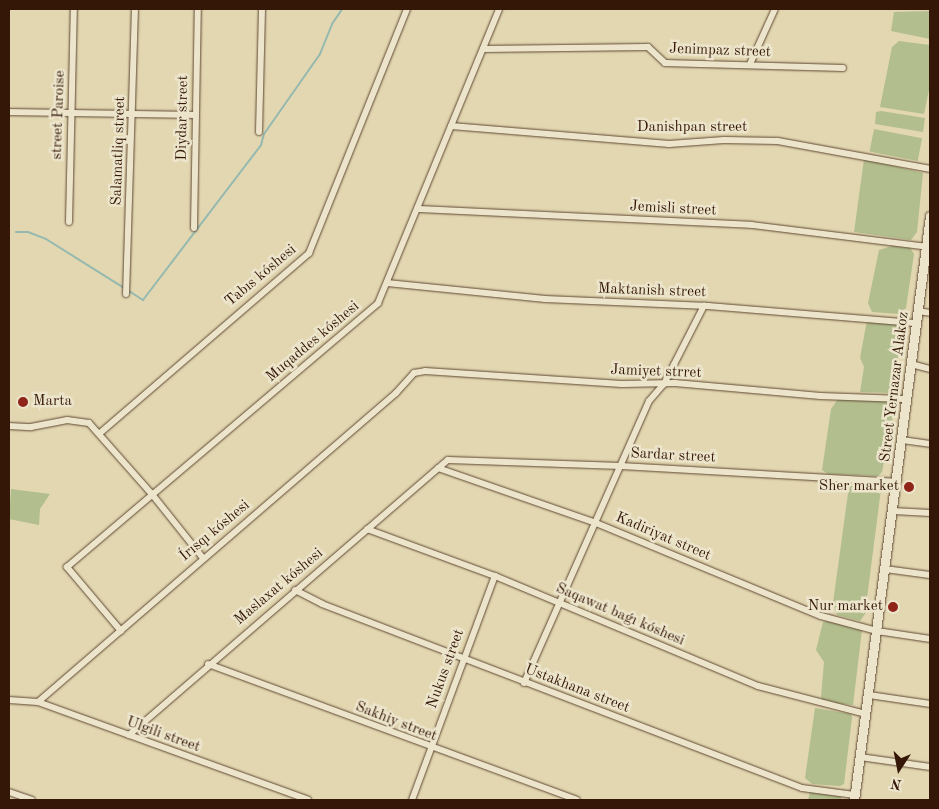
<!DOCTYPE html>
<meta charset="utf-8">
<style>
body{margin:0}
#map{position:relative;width:939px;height:809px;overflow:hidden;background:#e2d7b1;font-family:"Old Standard TT",serif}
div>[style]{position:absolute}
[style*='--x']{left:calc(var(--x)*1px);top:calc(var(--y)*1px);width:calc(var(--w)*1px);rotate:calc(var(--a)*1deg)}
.green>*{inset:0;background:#b2be8d;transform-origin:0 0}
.stream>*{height:2px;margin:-1px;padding:0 1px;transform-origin:1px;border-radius:1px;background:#95b9af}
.roads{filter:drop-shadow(0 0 1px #604732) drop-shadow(0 0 1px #604732)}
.street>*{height:6px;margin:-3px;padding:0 3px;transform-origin:3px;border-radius:3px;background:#ece5cc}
.secondary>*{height:9px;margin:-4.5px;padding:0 4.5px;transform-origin:4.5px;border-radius:4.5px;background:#ece5cc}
.dots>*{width:14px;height:14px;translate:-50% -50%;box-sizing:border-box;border:2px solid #ece5cc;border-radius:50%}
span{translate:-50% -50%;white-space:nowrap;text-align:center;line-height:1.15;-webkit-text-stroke:5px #ece5cc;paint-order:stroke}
.street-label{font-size:15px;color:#341707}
.poi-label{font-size:15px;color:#341707}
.left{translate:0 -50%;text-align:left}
.right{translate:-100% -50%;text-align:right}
.frame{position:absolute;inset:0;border:10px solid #341707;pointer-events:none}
.north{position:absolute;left:874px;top:744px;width:50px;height:50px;-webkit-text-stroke:4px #ece5cc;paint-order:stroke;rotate:191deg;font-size:14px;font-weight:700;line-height:20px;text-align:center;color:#341707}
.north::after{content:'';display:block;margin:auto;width:18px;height:22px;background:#341707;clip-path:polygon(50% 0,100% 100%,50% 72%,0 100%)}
</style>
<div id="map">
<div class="green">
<div style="clip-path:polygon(930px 11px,930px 39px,891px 31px,894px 12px)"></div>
<div style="clip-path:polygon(899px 41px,930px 45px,930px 85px,924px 114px,880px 107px,892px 47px)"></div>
<div style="clip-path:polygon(881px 111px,925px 118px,923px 132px,875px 124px,876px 112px)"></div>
<div style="left:874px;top:129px;width:49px;height:23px;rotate:11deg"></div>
<div style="clip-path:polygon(864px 159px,923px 173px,917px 232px,911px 240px,854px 232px)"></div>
<div style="clip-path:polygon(895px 245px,909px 246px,914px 254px,906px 308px,899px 314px,872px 312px,868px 303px,879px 250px)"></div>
<div style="clip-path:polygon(867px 320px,903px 325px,892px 393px,860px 392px,864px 367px,860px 358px)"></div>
<div style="clip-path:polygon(838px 399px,886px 401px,895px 405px,882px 472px,878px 476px,828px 474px,822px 470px,831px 409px)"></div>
<div style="clip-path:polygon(855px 483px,870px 483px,881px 489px,865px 614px,860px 621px,837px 615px,833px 603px,849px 486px)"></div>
<div style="clip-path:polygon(11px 489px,50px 494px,40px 509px,39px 525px,9px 519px)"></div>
<div style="clip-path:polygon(827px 621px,862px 630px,853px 705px,824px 702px,821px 697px,824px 662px,816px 650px,823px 622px)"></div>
<div style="clip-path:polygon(815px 708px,851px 714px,852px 718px,844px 784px,840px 786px,812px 784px,805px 778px)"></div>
<div style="clip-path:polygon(810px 792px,840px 795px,842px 800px,808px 800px)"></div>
</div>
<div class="stream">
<div style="--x:16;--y:232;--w:12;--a:0"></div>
<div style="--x:28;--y:232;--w:19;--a:21"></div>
<div style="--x:46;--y:239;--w:92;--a:32.1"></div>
<div style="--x:129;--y:291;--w:17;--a:33"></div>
<div style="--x:143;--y:300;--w:195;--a:-52.7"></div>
<div style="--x:261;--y:145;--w:11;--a:-75"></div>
<div style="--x:264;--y:134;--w:98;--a:-55"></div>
<div style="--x:320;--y:54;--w:32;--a:-68"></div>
<div style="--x:332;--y:24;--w:18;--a:-56"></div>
</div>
<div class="roads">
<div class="street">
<div style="--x:483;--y:49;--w:165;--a:-0.7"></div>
<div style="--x:648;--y:47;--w:23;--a:43"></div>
<div style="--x:665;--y:63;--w:178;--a:1.6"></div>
<div style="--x:750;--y:64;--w:60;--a:-65.6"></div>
<div style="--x:9;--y:112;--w:186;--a:0.9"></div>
<div style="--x:451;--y:126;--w:219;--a:4.7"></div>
<div style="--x:669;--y:144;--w:55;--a:-4.2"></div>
<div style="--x:724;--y:140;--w:54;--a:1.1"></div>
<div style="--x:778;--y:141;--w:155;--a:10.4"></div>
<div style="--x:259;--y:132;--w:123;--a:-88.6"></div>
<div style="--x:417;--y:209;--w:335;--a:2.7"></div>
<div style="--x:752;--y:225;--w:178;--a:7.1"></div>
<div style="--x:69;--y:222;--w:213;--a:-88.7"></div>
<div style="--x:194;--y:228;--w:219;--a:-89"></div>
<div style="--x:387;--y:283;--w:159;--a:5.8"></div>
<div style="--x:545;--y:299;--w:163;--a:2.5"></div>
<div style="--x:708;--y:306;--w:210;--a:4.7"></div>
<div style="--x:126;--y:294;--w:285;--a:-88.2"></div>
<div style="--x:918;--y:311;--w:12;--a:9"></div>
<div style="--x:911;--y:364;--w:20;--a:15"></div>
<div style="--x:9;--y:426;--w:22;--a:3"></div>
<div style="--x:31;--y:427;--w:37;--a:-11"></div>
<div style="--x:67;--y:420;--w:22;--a:8"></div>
<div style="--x:89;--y:423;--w:94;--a:48.5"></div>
<div style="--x:151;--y:493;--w:82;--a:51.4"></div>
<div style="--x:100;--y:433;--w:276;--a:-40.7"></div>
<div style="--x:309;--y:253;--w:263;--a:-68.1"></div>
<div style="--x:902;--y:440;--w:28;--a:8"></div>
<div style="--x:438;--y:468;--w:167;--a:19.2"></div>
<div style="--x:596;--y:523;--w:243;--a:22.5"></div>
<div style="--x:821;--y:616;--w:58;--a:15"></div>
<div style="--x:877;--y:631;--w:54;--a:8.6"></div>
<div style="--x:893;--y:511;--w:37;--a:3"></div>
<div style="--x:367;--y:529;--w:136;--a:20.2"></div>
<div style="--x:495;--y:576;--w:285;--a:22.7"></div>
<div style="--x:758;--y:686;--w:112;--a:14.5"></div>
<div style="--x:885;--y:569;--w:45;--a:7.6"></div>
<div style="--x:295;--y:590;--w:30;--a:27"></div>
<div style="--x:322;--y:604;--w:514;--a:20.97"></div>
<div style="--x:802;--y:788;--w:53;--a:7.5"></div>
<div style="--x:121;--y:631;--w:84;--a:-130.2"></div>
<div style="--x:67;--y:567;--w:408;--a:-40.3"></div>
<div style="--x:378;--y:303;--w:318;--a:-67.6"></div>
<div style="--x:208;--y:664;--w:393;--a:20.2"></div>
<div style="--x:524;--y:683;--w:308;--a:-66.1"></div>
<div style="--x:649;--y:401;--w:23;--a:-49"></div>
<div style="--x:664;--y:384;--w:88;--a:-62.9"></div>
<div style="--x:869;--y:695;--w:62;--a:8.4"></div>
<div style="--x:9;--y:700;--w:29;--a:4"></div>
<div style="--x:38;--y:702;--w:287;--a:19.9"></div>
<div style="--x:38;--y:702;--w:473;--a:-40.8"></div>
<div style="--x:396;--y:393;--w:27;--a:-48"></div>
<div style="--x:414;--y:373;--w:11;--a:-10"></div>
<div style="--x:425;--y:371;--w:197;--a:3.8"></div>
<div style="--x:622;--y:384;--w:53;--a:-1.1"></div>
<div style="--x:675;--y:383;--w:146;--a:5.1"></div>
<div style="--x:820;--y:396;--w:87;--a:2"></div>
<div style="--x:129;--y:735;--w:421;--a:-40.8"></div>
<div style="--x:448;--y:460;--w:173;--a:2"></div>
<div style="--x:621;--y:466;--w:275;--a:3.3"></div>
<div style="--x:860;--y:757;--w:71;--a:8.1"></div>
<div style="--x:9;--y:792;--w:24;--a:19"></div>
<div style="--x:412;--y:800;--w:239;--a:-69.7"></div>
</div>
<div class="secondary">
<div style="--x:854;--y:800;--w:589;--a:-82.59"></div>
</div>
</div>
<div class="dots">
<div style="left:23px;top:402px;background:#8f2418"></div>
<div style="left:909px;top:487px;background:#8f2418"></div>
<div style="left:893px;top:607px;background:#8f2418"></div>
</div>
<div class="street-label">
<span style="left:720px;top:51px;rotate:2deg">Jenimpaz street</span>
<span style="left:59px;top:115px;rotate:-88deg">street Paroise</span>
<span style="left:183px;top:118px;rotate:-89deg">Diydar street</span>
<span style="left:692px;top:128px">Danishpan street</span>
<span style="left:119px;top:151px;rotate:-88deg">Salamatliq street</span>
<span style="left:673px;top:209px;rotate:3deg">Jemisli street</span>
<span style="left:261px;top:276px;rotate:-40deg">Tabıs kóshesi</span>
<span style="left:652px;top:291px;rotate:2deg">Maktanish street</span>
<span style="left:313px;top:342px;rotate:-40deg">Muqaddes kóshesi</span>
<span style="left:656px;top:372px;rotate:2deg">Jamiyet strret</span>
<span style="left:895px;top:387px;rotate:-83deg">Street Yernazar Alakoz</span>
<span style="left:673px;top:456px;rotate:3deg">Sardar street</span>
<span style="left:215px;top:531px;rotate:-40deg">Írısqı kóshesi</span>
<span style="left:663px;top:537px;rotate:23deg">Kadiriyat street</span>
<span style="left:279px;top:587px;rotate:-40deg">Maslaxat kóshesi</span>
<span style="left:620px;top:615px;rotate:23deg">Saqawat baǵı kóshesi</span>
<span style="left:446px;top:669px;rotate:-70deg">Nukus street</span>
<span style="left:577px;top:689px;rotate:21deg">Ustakhana street</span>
<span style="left:396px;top:722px;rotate:21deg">Sakhiy street</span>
<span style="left:163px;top:735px;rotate:20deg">Ulgili street</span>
</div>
<div class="poi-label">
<span class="left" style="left:33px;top:402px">Marta</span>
<span class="right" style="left:899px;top:487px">Sher market</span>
<span class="right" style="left:883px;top:607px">Nur market</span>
</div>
<div class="frame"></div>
<div class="north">N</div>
</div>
